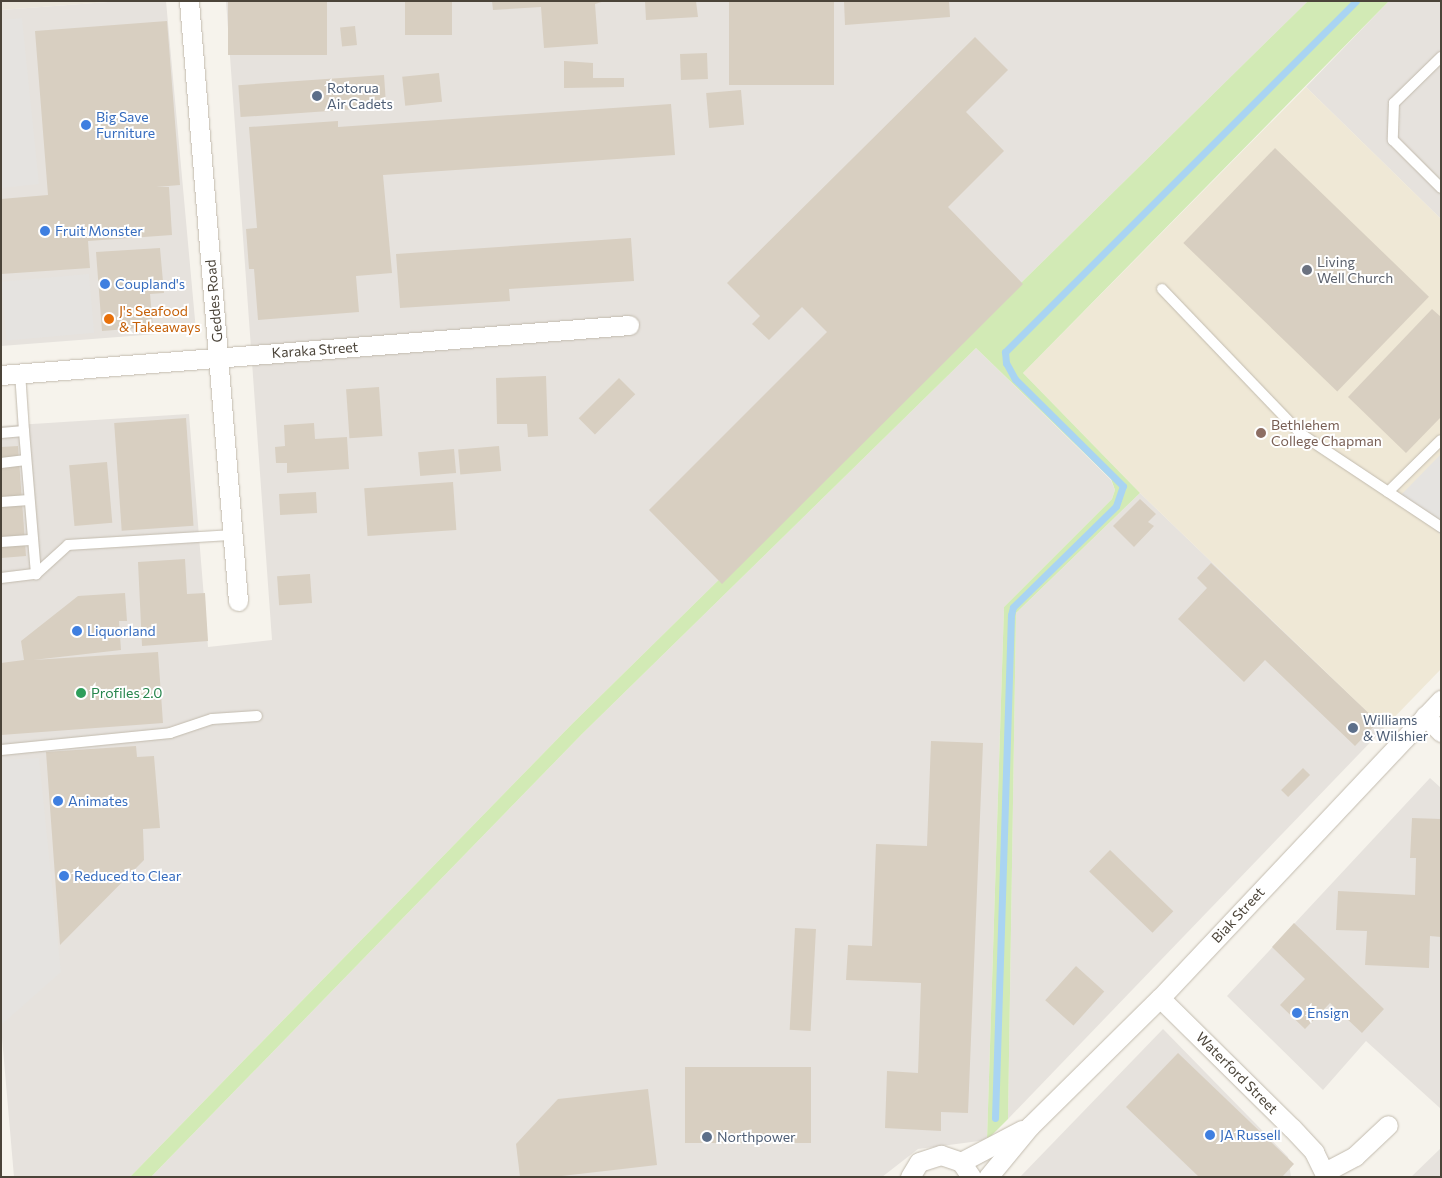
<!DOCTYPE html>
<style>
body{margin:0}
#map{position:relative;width:1442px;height:1178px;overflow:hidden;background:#f6f3ec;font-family:Commissioner,sans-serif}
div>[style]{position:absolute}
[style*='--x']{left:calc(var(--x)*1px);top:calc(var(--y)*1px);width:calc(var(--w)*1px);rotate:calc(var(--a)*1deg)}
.residential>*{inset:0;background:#eae5da}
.industrial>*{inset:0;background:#e6e2dd}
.education>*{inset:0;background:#efe8d6}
.green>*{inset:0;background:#d2eab5}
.parking>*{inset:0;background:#e5e3e0;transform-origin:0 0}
.stream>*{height:7px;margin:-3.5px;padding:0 3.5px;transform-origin:3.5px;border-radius:3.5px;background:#a9d4f2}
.building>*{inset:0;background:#d8cfc1;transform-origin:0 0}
.roads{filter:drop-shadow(0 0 1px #c2bbae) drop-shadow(0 0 1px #c2bbae)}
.service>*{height:10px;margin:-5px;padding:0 5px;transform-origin:5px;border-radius:5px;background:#fff}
.minor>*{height:19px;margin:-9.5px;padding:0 9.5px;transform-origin:9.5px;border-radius:9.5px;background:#fff}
.dots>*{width:14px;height:14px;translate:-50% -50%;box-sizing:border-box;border:2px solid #fff;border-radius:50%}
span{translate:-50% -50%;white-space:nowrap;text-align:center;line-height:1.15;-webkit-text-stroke:4px #fff;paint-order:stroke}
.service-label{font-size:14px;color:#4e5e75}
.left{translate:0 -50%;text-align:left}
.shop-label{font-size:14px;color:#366cbe}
.worship-label{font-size:14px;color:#5b616d}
.street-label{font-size:14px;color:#4b4439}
.food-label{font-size:14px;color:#c56008}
.education-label{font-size:14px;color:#785e54}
.leisure-label{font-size:14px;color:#27864d}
.frame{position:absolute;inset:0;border:2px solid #4b4439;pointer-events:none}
</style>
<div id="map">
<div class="residential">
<div style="clip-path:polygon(1px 1px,121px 1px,1px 10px)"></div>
</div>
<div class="industrial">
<div style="clip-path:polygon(121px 1px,166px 1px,196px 331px,1px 346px,1px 10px)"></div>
<div style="clip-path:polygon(226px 1px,1308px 1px,572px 724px,130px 1177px,14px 1177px,1px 1026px,1px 426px,189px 414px,208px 647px,272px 640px)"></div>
<div style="clip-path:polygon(1389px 1px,1441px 1px,1441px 219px,1306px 87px)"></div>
<div style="clip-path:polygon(976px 348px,1111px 480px,1115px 490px,1112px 499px,1004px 607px,987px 1140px,918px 1149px,882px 1177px,151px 1177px,582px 734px)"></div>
<div style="clip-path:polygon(1140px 493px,1384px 728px,1008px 1119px,1016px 613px)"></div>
<div style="clip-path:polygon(1430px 778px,1441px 788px,1441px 1109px,1366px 1041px,1323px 1090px,1227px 996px)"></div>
<div style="clip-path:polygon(1163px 1029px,1288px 1157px,1291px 1177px,1020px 1177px)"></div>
<div style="clip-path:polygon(1441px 1148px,1441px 1177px,1411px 1177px)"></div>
</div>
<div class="education">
<div style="clip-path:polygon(1306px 87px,1441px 219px,1441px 669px,1384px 728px,1140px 493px,1023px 373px)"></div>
</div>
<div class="green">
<div style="clip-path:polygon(1308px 1px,1389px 1px,1023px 373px,1140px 493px,1016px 613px,1008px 1119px,987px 1140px,1004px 607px,1112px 499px,1115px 490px,1111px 479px,976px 348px,582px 734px,151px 1177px,130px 1177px,572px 724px)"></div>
</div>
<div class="parking">
<div style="clip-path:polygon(22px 18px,39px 184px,1px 188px,1px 20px)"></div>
<div style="left:89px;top:274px;width:59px;height:88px;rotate:85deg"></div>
<div style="clip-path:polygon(1441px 454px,1441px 535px,1400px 496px)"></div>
<div style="clip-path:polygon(39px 758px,61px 972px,1px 1025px,1px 760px)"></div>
</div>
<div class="stream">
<div style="--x:995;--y:1118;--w:503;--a:-88.18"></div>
<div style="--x:1011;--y:615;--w:8;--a:-76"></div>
<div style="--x:1013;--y:607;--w:144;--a:-44.4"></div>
<div style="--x:1116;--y:506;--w:21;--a:-71"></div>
<div style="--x:1123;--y:486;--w:152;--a:-135.3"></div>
<div style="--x:1015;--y:379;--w:18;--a:-119"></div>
<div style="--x:1006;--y:363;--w:11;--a:-95"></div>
<div style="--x:1005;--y:352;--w:496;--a:-45"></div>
</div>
<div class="building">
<div style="left:228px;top:1px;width:99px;height:54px"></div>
<div style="left:405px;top:1px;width:47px;height:34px"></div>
<div style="clip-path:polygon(492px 1px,605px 1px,595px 4px,598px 44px,544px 48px,541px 7px,493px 10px)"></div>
<div style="clip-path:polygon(645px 1px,696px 1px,698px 17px,646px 20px)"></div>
<div style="left:729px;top:1px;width:105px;height:84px"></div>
<div style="clip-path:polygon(844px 1px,949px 1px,950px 17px,845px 25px)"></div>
<div style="clip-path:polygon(167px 21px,180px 185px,156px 187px,169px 187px,172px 235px,88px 241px,90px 268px,1px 274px,1px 199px,48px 195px,35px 31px)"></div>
<div style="left:355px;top:26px;width:19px;height:15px;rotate:84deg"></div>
<div style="clip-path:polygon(975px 37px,1008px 70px,966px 112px,1004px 151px,948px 207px,1023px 284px,722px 584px,649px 510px,827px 332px,802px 307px,769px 340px,752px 324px,760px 316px,727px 283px)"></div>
<div style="left:707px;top:53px;width:26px;height:27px;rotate:88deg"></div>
<div style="clip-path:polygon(564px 61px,593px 63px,593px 78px,624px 78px,624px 87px,564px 88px)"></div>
<div style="left:439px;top:73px;width:29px;height:37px;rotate:84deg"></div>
<div style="left:384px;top:75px;width:32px;height:146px;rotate:86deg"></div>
<div style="left:741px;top:90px;width:35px;height:35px;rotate:85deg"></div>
<div style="clip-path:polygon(671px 104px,675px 155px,383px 175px,392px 273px,356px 276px,359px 312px,258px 320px,254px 269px,249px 269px,246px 229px,257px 228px,249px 127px,338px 121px,338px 127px)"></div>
<div style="left:1275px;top:148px;width:214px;height:132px;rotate:44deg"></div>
<div style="clip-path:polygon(631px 238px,634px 281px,509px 289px,510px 301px,400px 308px,396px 254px)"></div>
<div style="clip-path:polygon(160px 248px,164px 293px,150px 294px,153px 327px,102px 331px,96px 252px)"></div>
<div style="clip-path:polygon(1432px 309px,1441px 317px,1441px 417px,1406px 453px,1348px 397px)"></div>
<div style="clip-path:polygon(546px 376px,548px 436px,528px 437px,527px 424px,497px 424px,496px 378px)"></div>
<div style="left:619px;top:378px;width:23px;height:57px;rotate:45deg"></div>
<div style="left:379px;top:387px;width:49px;height:33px;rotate:86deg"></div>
<div style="left:186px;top:418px;width:108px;height:72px;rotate:86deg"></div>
<div style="clip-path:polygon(314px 423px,315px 439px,347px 437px,349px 469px,287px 473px,287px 463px,276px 463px,275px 447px,285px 446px,284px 425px)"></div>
<div style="clip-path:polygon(18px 446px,26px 556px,1px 558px,1px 447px)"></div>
<div style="left:499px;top:446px;width:25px;height:41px;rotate:85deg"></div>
<div style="left:454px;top:449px;width:24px;height:36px;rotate:85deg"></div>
<div style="left:107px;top:462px;width:61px;height:38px;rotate:85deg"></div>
<div style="left:453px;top:482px;width:48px;height:89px;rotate:86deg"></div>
<div style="left:316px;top:492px;width:21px;height:37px;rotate:87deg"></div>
<div style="clip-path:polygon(1140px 499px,1156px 514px,1148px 522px,1154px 526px,1134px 547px,1113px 526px)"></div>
<div style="clip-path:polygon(185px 559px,187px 594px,205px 593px,208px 641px,142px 646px,138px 562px)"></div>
<div style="clip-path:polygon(1211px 563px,1378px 722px,1355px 746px,1265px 660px,1244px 682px,1178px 619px,1207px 588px,1197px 578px)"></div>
<div style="left:310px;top:574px;width:29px;height:33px;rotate:86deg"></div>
<div style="clip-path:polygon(125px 593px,127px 621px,119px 621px,121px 650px,33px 660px,158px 652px,163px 723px,1px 735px,1px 663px,24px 660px,21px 641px,78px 596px)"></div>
<div style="clip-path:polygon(931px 741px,983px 743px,968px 1113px,941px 1112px,941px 1131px,885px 1128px,887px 1071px,918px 1073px,921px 983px,846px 980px,848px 945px,872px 946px,876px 844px,927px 846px)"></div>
<div style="clip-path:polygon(136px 746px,137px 757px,154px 756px,160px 828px,143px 829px,144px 860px,60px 945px,46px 752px)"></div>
<div style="left:1303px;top:768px;width:10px;height:31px;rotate:45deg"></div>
<div style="clip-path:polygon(1412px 818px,1441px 819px,1441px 937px,1430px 936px,1429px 968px,1365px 965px,1367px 931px,1336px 930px,1338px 891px,1415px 895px,1416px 858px,1410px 858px)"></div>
<div style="left:1110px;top:850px;width:88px;height:30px;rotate:44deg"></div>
<div style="clip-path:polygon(1294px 923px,1384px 1009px,1362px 1033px,1330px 1003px,1305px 1029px,1280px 1005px,1305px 979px,1272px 947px)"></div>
<div style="left:795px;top:928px;width:21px;height:102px;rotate:3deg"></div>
<div style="left:1076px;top:966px;width:38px;height:46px;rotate:42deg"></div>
<div style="clip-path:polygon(1178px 1053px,1294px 1164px,1282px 1177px,1199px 1177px,1126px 1107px)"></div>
<div style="left:685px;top:1067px;width:126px;height:76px"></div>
<div style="clip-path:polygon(648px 1089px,657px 1165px,553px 1177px,520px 1177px,516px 1144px,558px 1099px)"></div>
</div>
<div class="roads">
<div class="service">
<div style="--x:1441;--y:57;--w:66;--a:135.6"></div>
<div style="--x:1394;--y:103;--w:37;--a:92"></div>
<div style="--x:1393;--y:140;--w:68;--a:45"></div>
<div style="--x:1162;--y:289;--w:201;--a:46.2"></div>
<div style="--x:1301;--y:434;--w:168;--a:33.6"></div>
<div style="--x:24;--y:431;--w:144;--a:85.2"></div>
<div style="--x:1;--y:433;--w:23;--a:-5"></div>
<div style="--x:24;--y:431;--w:58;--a:-93.9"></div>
<div style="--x:1;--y:463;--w:25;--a:-7"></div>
<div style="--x:1388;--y:492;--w:74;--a:-44.5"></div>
<div style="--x:1;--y:502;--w:28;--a:-4"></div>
<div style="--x:1;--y:542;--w:32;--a:-4"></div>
<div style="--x:1;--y:578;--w:35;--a:-7"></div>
<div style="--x:36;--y:574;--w:43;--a:-42.2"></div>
<div style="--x:68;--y:545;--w:165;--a:-3.5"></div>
<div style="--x:1;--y:750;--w:170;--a:-5.7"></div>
<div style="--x:170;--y:733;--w:44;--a:-18.4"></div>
<div style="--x:212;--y:719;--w:45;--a:-3.8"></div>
</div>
<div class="minor">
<div style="--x:189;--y:1;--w:602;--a:85.33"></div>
<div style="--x:1;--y:375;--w:630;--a:-4.55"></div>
<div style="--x:1425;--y:716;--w:23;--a:45"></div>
<div style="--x:1160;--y:998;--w:185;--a:44.6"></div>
<div style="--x:1292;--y:1128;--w:33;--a:47"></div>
<div style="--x:1314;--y:1152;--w:28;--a:64"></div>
<div style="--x:961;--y:1162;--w:69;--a:-27.7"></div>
<div style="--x:1325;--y:1172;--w:34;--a:-28"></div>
<div style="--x:1355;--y:1156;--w:45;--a:-43.2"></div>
<div style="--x:910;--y:1177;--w:17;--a:-59"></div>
<div style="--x:919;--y:1162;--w:23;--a:-18"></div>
<div style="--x:941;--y:1155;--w:21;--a:19"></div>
<div style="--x:961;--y:1162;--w:18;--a:56"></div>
<div style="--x:988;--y:1177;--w:66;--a:-50.5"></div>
<div style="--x:1030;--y:1126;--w:182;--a:-44.6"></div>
<div style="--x:1160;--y:998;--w:410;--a:-46.7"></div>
</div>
</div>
<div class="dots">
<div style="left:317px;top:96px;background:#5c6f8a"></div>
<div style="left:86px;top:125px;background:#3f7fe0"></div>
<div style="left:45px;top:231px;background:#3f7fe0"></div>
<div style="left:1307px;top:270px;background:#6b7280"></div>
<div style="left:105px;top:284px;background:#3f7fe0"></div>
<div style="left:109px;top:319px;background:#e8710a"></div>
<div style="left:1261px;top:433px;background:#8d6e63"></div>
<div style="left:77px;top:631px;background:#3f7fe0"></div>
<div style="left:81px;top:693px;background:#2e9e5b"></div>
<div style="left:1353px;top:728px;background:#5c6f8a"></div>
<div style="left:58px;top:801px;background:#3f7fe0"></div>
<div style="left:64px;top:876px;background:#3f7fe0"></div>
<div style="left:1297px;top:1013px;background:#3f7fe0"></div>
<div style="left:1210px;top:1135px;background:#3f7fe0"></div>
<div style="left:707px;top:1137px;background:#5c6f8a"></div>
</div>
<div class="service-label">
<span class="left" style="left:327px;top:96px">Rotorua<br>Air Cadets</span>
<span class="left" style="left:1363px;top:728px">Williams<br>&amp; Wilshier</span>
<span class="left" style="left:717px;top:1137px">Northpower</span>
</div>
<div class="shop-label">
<span class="left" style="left:96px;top:125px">Big Save<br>Furniture</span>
<span class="left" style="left:55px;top:231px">Fruit Monster</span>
<span class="left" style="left:115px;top:284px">Coupland's</span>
<span class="left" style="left:87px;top:631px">Liquorland</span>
<span class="left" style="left:68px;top:801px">Animates</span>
<span class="left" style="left:74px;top:876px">Reduced to Clear</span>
<span class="left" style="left:1307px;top:1013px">Ensign</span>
<span class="left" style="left:1220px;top:1135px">JA Russell</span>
</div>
<div class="worship-label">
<span class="left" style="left:1317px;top:270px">Living<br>Well Church</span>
</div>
<div class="street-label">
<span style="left:214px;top:301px;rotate:-95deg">Geddes Road</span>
<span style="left:315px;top:350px;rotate:-4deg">Karaka Street</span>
<span style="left:1238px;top:915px;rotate:-47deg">Biak Street</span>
<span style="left:1237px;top:1073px;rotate:45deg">Waterford Street</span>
</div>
<div class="food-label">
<span class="left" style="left:119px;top:319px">J's Seafood<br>&amp; Takeaways</span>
</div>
<div class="education-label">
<span class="left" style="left:1271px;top:433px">Bethlehem<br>College Chapman</span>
</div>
<div class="leisure-label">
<span class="left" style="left:91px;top:693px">Profiles 2.0</span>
</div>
<div class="frame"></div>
</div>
